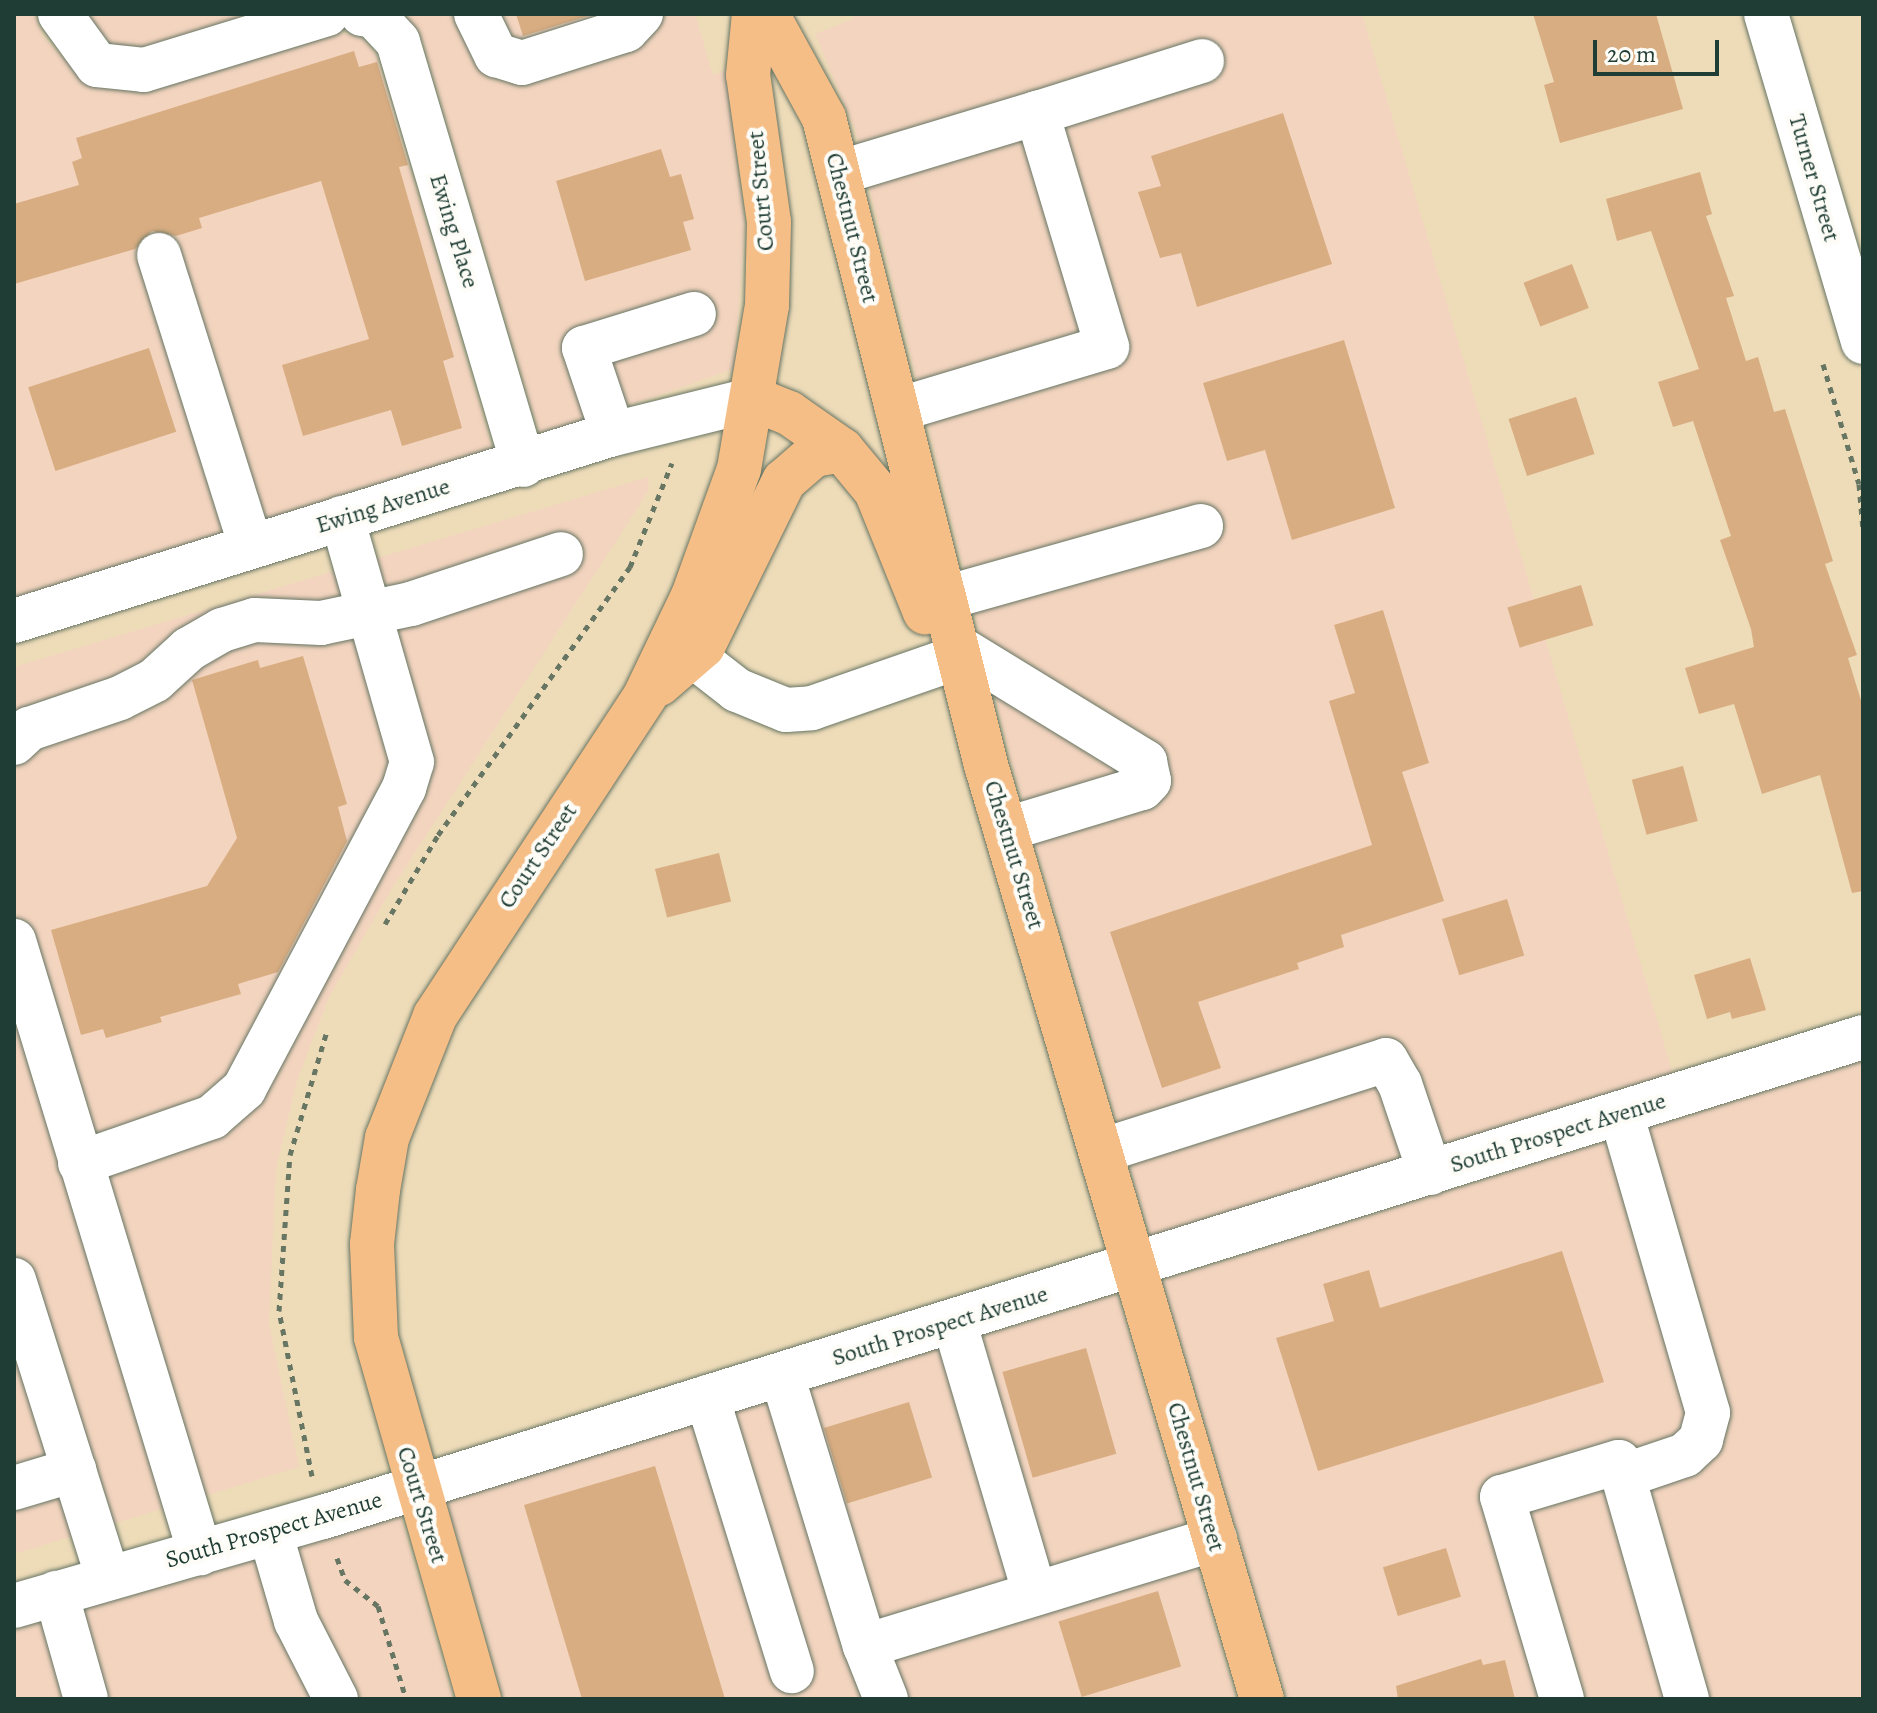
<!DOCTYPE html>
<style>
body{margin:0}
#map{position:relative;width:1877px;height:1713px;overflow:hidden;background:#eedcb9;font-family:Alegreya,serif}
div>[style]{position:absolute}
[style*='--x']{left:calc(var(--x)*1px);top:calc(var(--y)*1px);width:calc(var(--w)*1px);rotate:calc(var(--a)*1deg)}
.built>*{inset:0;background:#f3d4bf}
.building>*{inset:0;background:#d9ad82;transform-origin:0 0}
.path>*{height:5px;margin-top:-2.5px;transform-origin:0;background:repeating-linear-gradient(90deg,#677563 0 6px,transparent 0 12px)}
.roads{filter:drop-shadow(0 0 2px #677563) drop-shadow(0 0 2px #677563)}
.minor>*{height:44px;margin:-22px;padding:0 22px;transform-origin:22px;border-radius:22px;background:#fff}
.major>*{height:44px;margin:-22px;padding:0 22px;transform-origin:22px;border-radius:22px;background:#f6be87}
span{translate:-50% -50%;white-space:nowrap;text-align:center;line-height:1.15;-webkit-text-stroke:8px #fdfcf7;paint-order:stroke}
.street-label{font-size:24px;color:#1f3d34}
.frame{position:absolute;inset:0;border:16px solid #1f3d34;pointer-events:none}
.scale{position:absolute;left:1593px;top:40px;width:126px;height:36px;box-sizing:border-box;border:4px solid #1f3d34;border-top:0;padding-left:10px;font-size:24px;line-height:28px;white-space:nowrap;color:#1f3d34;-webkit-text-stroke:6px #fdfcf7;paint-order:stroke}
</style>
<div id="map">
<div class="built">
<div style="clip-path:polygon(14px 14px,35px 14px,42px 36px,93px 87px,150px 91px,339px 33px,360px 36px,376px 54px,493px 451px,14px 598px,14px 278px,38px 273px,14px 196px)"></div>
<div style="clip-path:polygon(86px 14px,253px 14px,143px 48px,111px 44px)"></div>
<div style="clip-path:polygon(404px 14px,695px 14px,713px 75px,726px 70px,745px 224px,734px 369px,540px 436px,421px 35px)"></div>
<div style="clip-path:polygon(852px 14px,1362px 14px,1673px 1074px,1151px 1238px,1010px 757px,855px 129px,815px 34px,853px 19px)"></div>
<div style="clip-path:polygon(648px 477px,649px 490px,389px 893px,329px 997px,298px 1078px,276px 1167px,269px 1324px,299px 1467px,14px 1554px,14px 667px)"></div>
<div style="clip-path:polygon(1863px 1061px,1863px 1699px,1287px 1699px,1163px 1280px)"></div>
<div style="clip-path:polygon(1117px 1294px,1236px 1699px,504px 1699px,447px 1501px)"></div>
<div style="clip-path:polygon(400px 1515px,453px 1699px,14px 1699px,14px 1629px)"></div>
</div>
<div class="building">
<div style="clip-path:polygon(516px 14px,594px 14px,523px 36px)"></div>
<div style="clip-path:polygon(1533px 14px,1656px 14px,1683px 109px,1560px 143px,1544px 85px,1554px 82px)"></div>
<div style="clip-path:polygon(354px 51px,359px 67px,377px 62px,408px 165px,399px 167px,454px 357px,443px 361px,462px 428px,402px 446px,391px 410px,303px 436px,282px 365px,369px 339px,321px 181px,199px 218px,202px 228px,176px 236px,152px 231px,135px 249px,14px 284px,14px 204px,79px 185px,72px 162px,82px 158px,76px 138px)"></div>
<div style="clip-path:polygon(1283px 113px,1332px 264px,1197px 307px,1181px 253px,1160px 258px,1138px 192px,1161px 186px,1151px 156px)"></div>
<div style="clip-path:polygon(661px 149px,670px 177px,681px 174px,694px 219px,683px 222px,691px 250px,585px 281px,556px 181px)"></div>
<div style="clip-path:polygon(1700px 172px,1712px 214px,1706px 216px,1734px 296px,1726px 298px,1746px 361px,1758px 357px,1774px 412px,1785px 409px,1833px 561px,1825px 564px,1857px 655px,1848px 658px,1863px 707px,1863px 891px,1852px 893px,1820px 775px,1762px 794px,1734px 704px,1699px 714px,1685px 668px,1754px 647px,1751px 629px,1720px 540px,1731px 536px,1693px 421px,1673px 427px,1658px 382px,1699px 369px,1651px 231px,1617px 241px,1606px 199px)"></div>
<div style="left:1572px;top:264px;width:47px;height:52px;rotate:69deg"></div>
<div style="clip-path:polygon(1344px 340px,1395px 508px,1292px 540px,1265px 450px,1227px 461px,1203px 383px)"></div>
<div style="left:149px;top:348px;width:88px;height:127px;rotate:72deg"></div>
<div style="left:1576px;top:397px;width:60px;height:71px;rotate:72deg"></div>
<div style="left:1581px;top:585px;width:42px;height:77px;rotate:73deg"></div>
<div style="clip-path:polygon(1383px 610px,1429px 763px,1402px 772px,1444px 901px,1341px 935px,1344px 947px,1297px 963px,1299px 969px,1198px 1002px,1221px 1068px,1162px 1088px,1110px 932px,1372px 845px,1329px 701px,1355px 693px,1334px 625px)"></div>
<div style="clip-path:polygon(303px 656px,347px 804px,338px 807px,347px 841px,278px 972px,238px 984px,241px 994px,160px 1017px,162px 1022px,106px 1038px,103px 1029px,81px 1035px,51px 930px,207px 886px,237px 838px,192px 680px,258px 660px,260px 668px)"></div>
<div style="left:1683px;top:766px;width:57px;height:53px;rotate:75deg"></div>
<div style="left:719px;top:853px;width:50px;height:66px;rotate:76deg"></div>
<div style="left:1507px;top:899px;width:59px;height:68px;rotate:73deg"></div>
<div style="clip-path:polygon(1750px 958px,1766px 1010px,1732px 1019px,1730px 1012px,1707px 1019px,1694px 975px)"></div>
<div style="clip-path:polygon(1562px 1251px,1604px 1382px,1318px 1471px,1276px 1338px,1334px 1321px,1323px 1284px,1369px 1270px,1380px 1308px)"></div>
<div style="left:1086px;top:1348px;width:110px;height:87px;rotate:74deg"></div>
<div style="left:909px;top:1402px;width:79px;height:89px;rotate:73deg"></div>
<div style="clip-path:polygon(655px 1466px,725px 1699px,582px 1699px,524px 1505px)"></div>
<div style="left:1446px;top:1548px;width:51px;height:66px;rotate:73deg"></div>
<div style="left:1158px;top:1591px;width:79px;height:104px;rotate:73deg"></div>
<div style="clip-path:polygon(1481px 1659px,1483px 1665px,1505px 1660px,1515px 1699px,1398px 1699px,1396px 1686px)"></div>
</div>
<div class="path">
<div style="--x:1823;--y:364;--w:125;--a:73.3"></div>
<div style="--x:1859;--y:484;--w:46;--a:85"></div>
<div style="--x:385;--y:924;--w:104;--a:-59.2"></div>
<div style="--x:438;--y:835;--w:330;--a:-54.4"></div>
<div style="--x:630;--y:567;--w:112;--a:-68"></div>
<div style="--x:312;--y:1476;--w:168;--a:-101.3"></div>
<div style="--x:279;--y:1311;--w:156;--a:-86"></div>
<div style="--x:290;--y:1155;--w:129;--a:-73.4"></div>
<div style="--x:337;--y:1558;--w:23;--a:70"></div>
<div style="--x:345;--y:1580;--w:42;--a:38.2"></div>
<div style="--x:378;--y:1606;--w:97;--a:73.2"></div>
</div>
<div class="roads">
<div class="minor">
<div style="--x:60;--y:14;--w:63;--a:54"></div>
<div style="--x:97;--y:65;--w:47;--a:6.1"></div>
<div style="--x:144;--y:70;--w:191;--a:-17"></div>
<div style="--x:362;--y:14;--w:12;--a:9"></div>
<div style="--x:374;--y:16;--w:35;--a:47"></div>
<div style="--x:398;--y:42;--w:441;--a:73.5"></div>
<div style="--x:476;--y:14;--w:46;--a:64"></div>
<div style="--x:496;--y:55;--w:27;--a:17"></div>
<div style="--x:522;--y:63;--w:109;--a:-17.6"></div>
<div style="--x:626;--y:30;--w:22;--a:-47"></div>
<div style="--x:1766;--y:14;--w:342;--a:73.5"></div>
<div style="--x:1037;--y:113;--w:173;--a:-17.5"></div>
<div style="--x:838;--y:173;--w:208;--a:-16.8"></div>
<div style="--x:1037;--y:113;--w:244;--a:73.3"></div>
<div style="--x:1107;--y:347;--w:219;--a:163.3"></div>
<div style="--x:159;--y:255;--w:305;--a:72.5"></div>
<div style="--x:613;--y:434;--w:91;--a:-108.6"></div>
<div style="--x:584;--y:348;--w:115;--a:-17.2"></div>
<div style="--x:945;--y:598;--w:266;--a:-15.7"></div>
<div style="--x:14;--y:621;--w:628;--a:-17.34"></div>
<div style="--x:613;--y:434;--w:145;--a:-13.9"></div>
<div style="--x:956;--y:646;--w:222;--a:31.5"></div>
<div style="--x:1145;--y:762;--w:19;--a:78"></div>
<div style="--x:1149;--y:781;--w:10;--a:135"></div>
<div style="--x:1142;--y:788;--w:141;--a:163.1"></div>
<div style="--x:692;--y:655;--w:57;--a:37.9"></div>
<div style="--x:737;--y:690;--w:53;--a:22.2"></div>
<div style="--x:786;--y:710;--w:26;--a:-4"></div>
<div style="--x:812;--y:708;--w:140;--a:-19.2"></div>
<div style="--x:14;--y:743;--w:21;--a:-43"></div>
<div style="--x:29;--y:729;--w:96;--a:-18.8"></div>
<div style="--x:120;--y:698;--w:39;--a:-27"></div>
<div style="--x:155;--y:680;--w:46;--a:-42.4"></div>
<div style="--x:189;--y:649;--w:38;--a:-30"></div>
<div style="--x:222;--y:630;--w:34;--a:-17"></div>
<div style="--x:255;--y:620;--w:66;--a:2.6"></div>
<div style="--x:321;--y:623;--w:92;--a:-11.9"></div>
<div style="--x:411;--y:604;--w:158;--a:-18.4"></div>
<div style="--x:14;--y:941;--w:640;--a:73.09"></div>
<div style="--x:1621;--y:1113;--w:312;--a:73.8"></div>
<div style="--x:1708;--y:1413;--w:28;--a:105"></div>
<div style="--x:1701;--y:1440;--w:22;--a:137"></div>
<div style="--x:1685;--y:1455;--w:65;--a:161.3"></div>
<div style="--x:1101;--y:1151;--w:299;--a:-17.7"></div>
<div style="--x:1386;--y:1060;--w:28;--a:60"></div>
<div style="--x:1400;--y:1084;--w:94;--a:71.4"></div>
<div style="--x:80;--y:1163;--w:140;--a:-19.2"></div>
<div style="--x:212;--y:1117;--w:43;--a:-41.2"></div>
<div style="--x:244;--y:1089;--w:341;--a:-62"></div>
<div style="--x:404;--y:788;--w:27;--a:-73"></div>
<div style="--x:412;--y:762;--w:254;--a:-106"></div>
<div style="--x:14;--y:1280;--w:312;--a:72.5"></div>
<div style="--x:954;--y:1321;--w:282;--a:73.5"></div>
<div style="--x:782;--y:1375;--w:283;--a:73"></div>
<div style="--x:865;--y:1646;--w:57;--a:68.4"></div>
<div style="--x:707;--y:1397;--w:287;--a:72.8"></div>
<div style="--x:14;--y:1488;--w:63;--a:-16.7"></div>
<div style="--x:270;--y:1532;--w:93;--a:73.7"></div>
<div style="--x:296;--y:1621;--w:88;--a:62.9"></div>
<div style="--x:56;--y:1593;--w:110;--a:74.2"></div>
<div style="--x:14;--y:1606;--w:322;--a:-16.1"></div>
<div style="--x:323;--y:1517;--w:1613;--a:-17.31"></div>
<div style="--x:865;--y:1646;--w:366;--a:-17"></div>
<div style="--x:1562;--y:1699;--w:211;--a:-106.5"></div>
<div style="--x:1502;--y:1497;--w:122;--a:-16.7"></div>
<div style="--x:1619;--y:1462;--w:247;--a:74"></div>
</div>
<div class="major">
<div style="--x:767;--y:14;--w:119;--a:61.3"></div>
<div style="--x:824;--y:118;--w:667;--a:75.94"></div>
<div style="--x:986;--y:765;--w:974;--a:73.54"></div>
<div style="--x:754;--y:399;--w:38;--a:22"></div>
<div style="--x:789;--y:413;--w:65;--a:34.9"></div>
<div style="--x:842;--y:450;--w:53;--a:50.3"></div>
<div style="--x:876;--y:491;--w:131;--a:68"></div>
<div style="--x:659;--y:684;--w:58;--a:-40.8"></div>
<div style="--x:703;--y:646;--w:184;--a:-63.9"></div>
<div style="--x:784;--y:481;--w:40;--a:-41"></div>
<div style="--x:814;--y:455;--w:28;--a:-10"></div>
<div style="--x:479;--y:1699;--w:376;--a:-105.9"></div>
<div style="--x:376;--y:1337;--w:93;--a:-92.5"></div>
<div style="--x:372;--y:1244;--w:54;--a:-83.7"></div>
<div style="--x:378;--y:1190;--w:53;--a:-80.2"></div>
<div style="--x:387;--y:1138;--w:131;--a:-68.5"></div>
<div style="--x:435;--y:1016;--w:383;--a:-56.7"></div>
<div style="--x:645;--y:696;--w:111;--a:-64.4"></div>
<div style="--x:693;--y:596;--w:135;--a:-70.1"></div>
<div style="--x:739;--y:469;--w:166;--a:-80.3"></div>
<div style="--x:767;--y:305;--w:83;--a:-88.6"></div>
<div style="--x:769;--y:222;--w:148;--a:-98.1"></div>
<div style="--x:748;--y:75;--w:61;--a:-84.4"></div>
</div>
</div>
<div class="street-label">
<span style="left:1814px;top:178px;rotate:74deg">Turner Street</span>
<span style="left:761px;top:191px;rotate:-95deg">Court Street</span>
<span style="left:852px;top:228px;rotate:76deg">Chestnut Street</span>
<span style="left:454px;top:231px;rotate:73deg">Ewing Place</span>
<span style="left:383px;top:506px;rotate:-17deg">Ewing Avenue</span>
<span style="left:1014px;top:855px;rotate:73deg">Chestnut Street</span>
<span style="left:538px;top:856px;rotate:-56deg">Court Street</span>
<span style="left:1558px;top:1133px;rotate:-17deg">South Prospect Avenue</span>
<span style="left:940px;top:1326px;rotate:-17deg">South Prospect Avenue</span>
<span style="left:1196px;top:1477px;rotate:74deg">Chestnut Street</span>
<span style="left:422px;top:1505px;rotate:73deg">Court Street</span>
<span style="left:274px;top:1530px;rotate:-16deg">South Prospect Avenue</span>
</div>
<div class="frame"></div>
<div class="scale">20 m</div>
</div>
